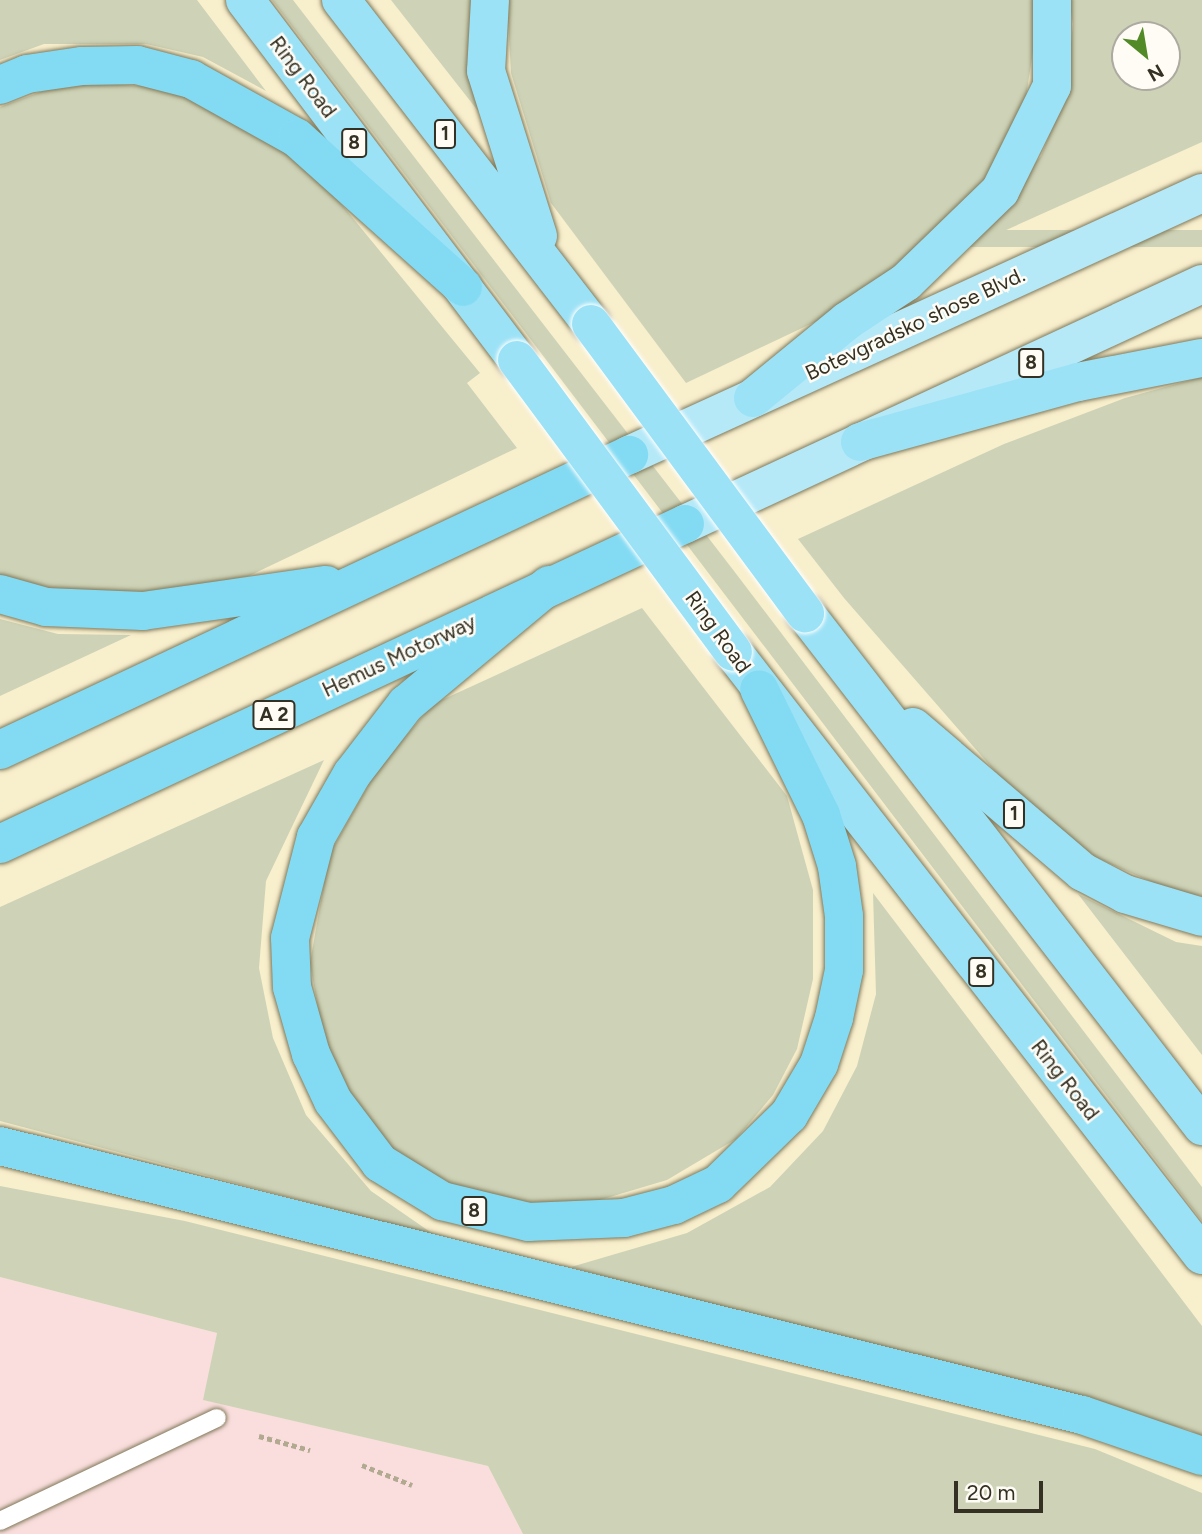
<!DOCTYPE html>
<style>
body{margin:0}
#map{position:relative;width:1202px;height:1534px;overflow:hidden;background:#f8efcd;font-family:Figtree,sans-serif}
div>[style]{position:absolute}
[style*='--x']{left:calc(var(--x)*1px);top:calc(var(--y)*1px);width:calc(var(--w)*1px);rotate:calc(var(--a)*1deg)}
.commercial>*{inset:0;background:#f9dedd}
.green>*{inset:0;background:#ced3b7;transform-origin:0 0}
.path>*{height:4.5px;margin-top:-2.25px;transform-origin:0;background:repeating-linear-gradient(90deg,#b2aa90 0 5px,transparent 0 8.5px)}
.roads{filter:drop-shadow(0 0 2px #807859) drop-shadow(0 0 2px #807859)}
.service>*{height:18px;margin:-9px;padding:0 9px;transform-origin:9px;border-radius:9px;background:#fff}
.primary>*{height:38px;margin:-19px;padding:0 19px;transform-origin:19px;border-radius:19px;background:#b5e9f8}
.trunk>*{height:38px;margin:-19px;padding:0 19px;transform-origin:19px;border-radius:19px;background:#9ce2f6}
.motorway>*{height:38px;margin:-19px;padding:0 19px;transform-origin:19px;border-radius:19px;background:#83dbf3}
.bridges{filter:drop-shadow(0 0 2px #fff) drop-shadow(0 0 2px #fff)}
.trunk-bridge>*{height:38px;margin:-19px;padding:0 19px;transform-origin:19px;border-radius:19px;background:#9ce2f6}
span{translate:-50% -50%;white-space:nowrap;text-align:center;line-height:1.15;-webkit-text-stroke:5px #fefcf5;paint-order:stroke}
.shield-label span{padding:2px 5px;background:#fefcf5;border:2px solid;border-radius:5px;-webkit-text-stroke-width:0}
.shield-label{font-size:19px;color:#343023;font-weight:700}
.street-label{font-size:21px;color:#343023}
.north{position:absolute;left:1111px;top:21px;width:70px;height:70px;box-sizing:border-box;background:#fefcf5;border:2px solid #adaaa1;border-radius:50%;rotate:150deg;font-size:19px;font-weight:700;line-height:28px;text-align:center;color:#343023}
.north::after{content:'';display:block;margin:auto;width:24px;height:32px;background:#518a26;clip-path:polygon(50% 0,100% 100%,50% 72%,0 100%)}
.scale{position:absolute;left:954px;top:1481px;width:89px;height:32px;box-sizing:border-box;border:4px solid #343023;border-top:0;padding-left:9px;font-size:21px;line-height:24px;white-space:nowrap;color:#343023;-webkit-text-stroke:5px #fefcf5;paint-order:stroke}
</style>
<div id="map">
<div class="commercial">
<div style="clip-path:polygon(0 1277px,217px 1333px,204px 1400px,488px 1466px,523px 1534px,0 1534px)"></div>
</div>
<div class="green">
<div style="clip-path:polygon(0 0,197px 0,266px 91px,203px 57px,146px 44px,44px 44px,0 60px)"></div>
<div style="clip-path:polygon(272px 0,293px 0,734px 571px,1202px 1187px,1202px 1221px)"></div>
<div style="clip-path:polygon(391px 0,472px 0,482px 116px)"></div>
<div style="clip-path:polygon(507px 0,1033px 0,1036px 32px,1025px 103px,981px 187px,923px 249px,836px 312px,686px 383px,551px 203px,511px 73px)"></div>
<div style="clip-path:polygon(evenodd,1069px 0,1202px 0,1202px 142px,964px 249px,1041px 156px,1066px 92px,1073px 24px,1069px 0,1125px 35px,1167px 35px,1167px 77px,1125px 77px,1125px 35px)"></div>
<div style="clip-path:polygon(67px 82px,144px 86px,221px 104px,306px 161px,480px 373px,467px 383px,517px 448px,249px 576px,157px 594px,73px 597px,0 577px,0 107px)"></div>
<div style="left:1202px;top:230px;width:17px;height:517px;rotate:90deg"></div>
<div style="clip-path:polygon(1202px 377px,1202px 896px,1175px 892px,1097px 858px,1020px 800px,844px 598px,798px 539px,1004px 444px,1125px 398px)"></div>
<div style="clip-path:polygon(642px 608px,787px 796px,813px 890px,813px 979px,797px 1049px,773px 1095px,736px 1139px,667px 1180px,573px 1208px,474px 1196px,397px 1154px,347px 1100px,324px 1043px,310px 963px,329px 855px,377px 770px,433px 704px)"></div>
<div style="clip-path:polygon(0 619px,58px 634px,131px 635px,0 696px)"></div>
<div style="clip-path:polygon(324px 760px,266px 881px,259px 968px,273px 1038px,306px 1115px,371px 1191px,436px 1236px,0 1121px,0 907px)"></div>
<div style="clip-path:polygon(873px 893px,1202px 1326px,1202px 1437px,1190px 1430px,810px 1335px,571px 1267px,687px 1233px,770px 1187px,823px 1131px,857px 1066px,876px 994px)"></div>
<div style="clip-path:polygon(1078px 894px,1176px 942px,1202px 946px,1202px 1055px)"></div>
<div style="clip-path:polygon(0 1186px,185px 1221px,1095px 1449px,1202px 1493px,1202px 1534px,523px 1534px,488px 1466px,203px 1400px,217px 1333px,0 1277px)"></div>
</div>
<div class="path">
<div style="--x:259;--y:1436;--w:53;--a:15.4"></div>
<div style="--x:362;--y:1465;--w:54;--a:21.8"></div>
</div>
<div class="roads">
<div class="service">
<div style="--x:0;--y:1521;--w:240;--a:-25.4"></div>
</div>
<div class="primary">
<div style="--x:629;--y:455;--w:630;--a:-24.57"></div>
<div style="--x:685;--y:524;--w:570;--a:-24.9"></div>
</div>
<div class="trunk">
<div style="--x:245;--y:0;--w:451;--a:52.9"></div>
<div style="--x:341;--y:0;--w:409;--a:52.3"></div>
<div style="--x:490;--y:0;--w:71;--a:93.2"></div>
<div style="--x:486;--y:71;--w:173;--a:72.5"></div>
<div style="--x:753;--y:398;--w:122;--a:-39.3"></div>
<div style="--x:847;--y:321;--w:71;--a:-33.5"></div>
<div style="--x:906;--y:282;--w:131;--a:-44.1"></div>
<div style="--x:1000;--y:191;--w:117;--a:-63.7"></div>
<div style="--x:1052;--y:86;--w:86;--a:-90"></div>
<div style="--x:860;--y:442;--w:226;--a:-15.4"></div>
<div style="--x:1078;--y:382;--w:126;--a:-11"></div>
<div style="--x:805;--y:613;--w:649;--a:52.26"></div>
<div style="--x:733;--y:652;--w:764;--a:52.13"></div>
<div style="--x:913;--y:727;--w:223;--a:40.5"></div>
<div style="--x:1083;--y:872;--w:47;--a:27.6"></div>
<div style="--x:1125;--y:894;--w:80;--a:16.6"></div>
</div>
<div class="motorway">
<div style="--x:0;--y:85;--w:29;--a:-22"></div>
<div style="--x:27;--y:74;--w:56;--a:-8.3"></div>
<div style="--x:82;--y:66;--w:55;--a:-1"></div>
<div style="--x:137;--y:65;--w:56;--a:14.5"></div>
<div style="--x:191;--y:79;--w:121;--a:29.1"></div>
<div style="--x:297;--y:138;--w:223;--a:41.9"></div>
<div style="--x:549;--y:585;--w:186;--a:140.2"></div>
<div style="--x:406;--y:704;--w:88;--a:127.6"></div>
<div style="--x:352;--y:774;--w:73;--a:119.7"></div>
<div style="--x:316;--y:837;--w:104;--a:104.4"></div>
<div style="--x:290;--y:938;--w:49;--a:87.7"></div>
<div style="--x:292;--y:987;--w:70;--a:74.2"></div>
<div style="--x:311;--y:1054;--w:52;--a:64.9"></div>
<div style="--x:333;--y:1101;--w:78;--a:52.8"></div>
<div style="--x:380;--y:1163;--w:73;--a:31.5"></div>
<div style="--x:442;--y:1201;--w:89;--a:13.7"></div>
<div style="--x:528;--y:1222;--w:96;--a:-2.4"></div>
<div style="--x:624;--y:1218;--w:52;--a:-14.6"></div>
<div style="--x:674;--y:1205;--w:49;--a:-25.5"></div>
<div style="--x:718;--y:1184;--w:99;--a:-44.2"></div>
<div style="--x:789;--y:1115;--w:59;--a:-59.5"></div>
<div style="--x:819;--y:1064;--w:48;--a:-71.9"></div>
<div style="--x:834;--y:1018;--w:49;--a:-78.2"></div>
<div style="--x:844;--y:970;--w:54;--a:-90"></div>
<div style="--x:844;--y:916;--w:50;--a:-98"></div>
<div style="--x:837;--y:866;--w:53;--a:-107.4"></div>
<div style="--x:821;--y:815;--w:140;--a:-116.2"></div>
<div style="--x:0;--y:594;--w:48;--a:15.8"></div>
<div style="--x:46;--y:607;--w:97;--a:2.4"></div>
<div style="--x:143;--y:611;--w:185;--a:-8.1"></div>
<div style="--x:0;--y:750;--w:695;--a:-25.13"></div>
<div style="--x:0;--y:844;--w:756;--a:-25.04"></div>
<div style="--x:0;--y:1146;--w:1115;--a:13.96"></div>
<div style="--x:1082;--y:1415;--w:127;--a:18.9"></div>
</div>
</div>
<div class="bridges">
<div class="trunk-bridge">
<div style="--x:591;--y:324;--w:360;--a:53.5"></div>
<div style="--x:517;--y:360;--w:363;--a:53.5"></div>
</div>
</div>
<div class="shield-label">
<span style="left:445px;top:134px">1</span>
<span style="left:354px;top:143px">8</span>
<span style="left:1031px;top:363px">8</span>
<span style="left:274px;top:715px">A 2</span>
<span style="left:1014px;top:814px">1</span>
<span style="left:981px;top:972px">8</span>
<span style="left:474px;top:1211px">8</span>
</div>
<div class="street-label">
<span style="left:303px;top:77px;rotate:53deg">Ring Road</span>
<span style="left:915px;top:324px;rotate:-25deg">Botevgradsko shose Blvd.</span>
<span style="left:718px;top:632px;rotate:54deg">Ring Road</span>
<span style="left:399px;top:656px;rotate:-25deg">Hemus Motorway</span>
<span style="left:1065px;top:1080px;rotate:52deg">Ring Road</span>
</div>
<div class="north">N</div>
<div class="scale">20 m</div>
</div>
